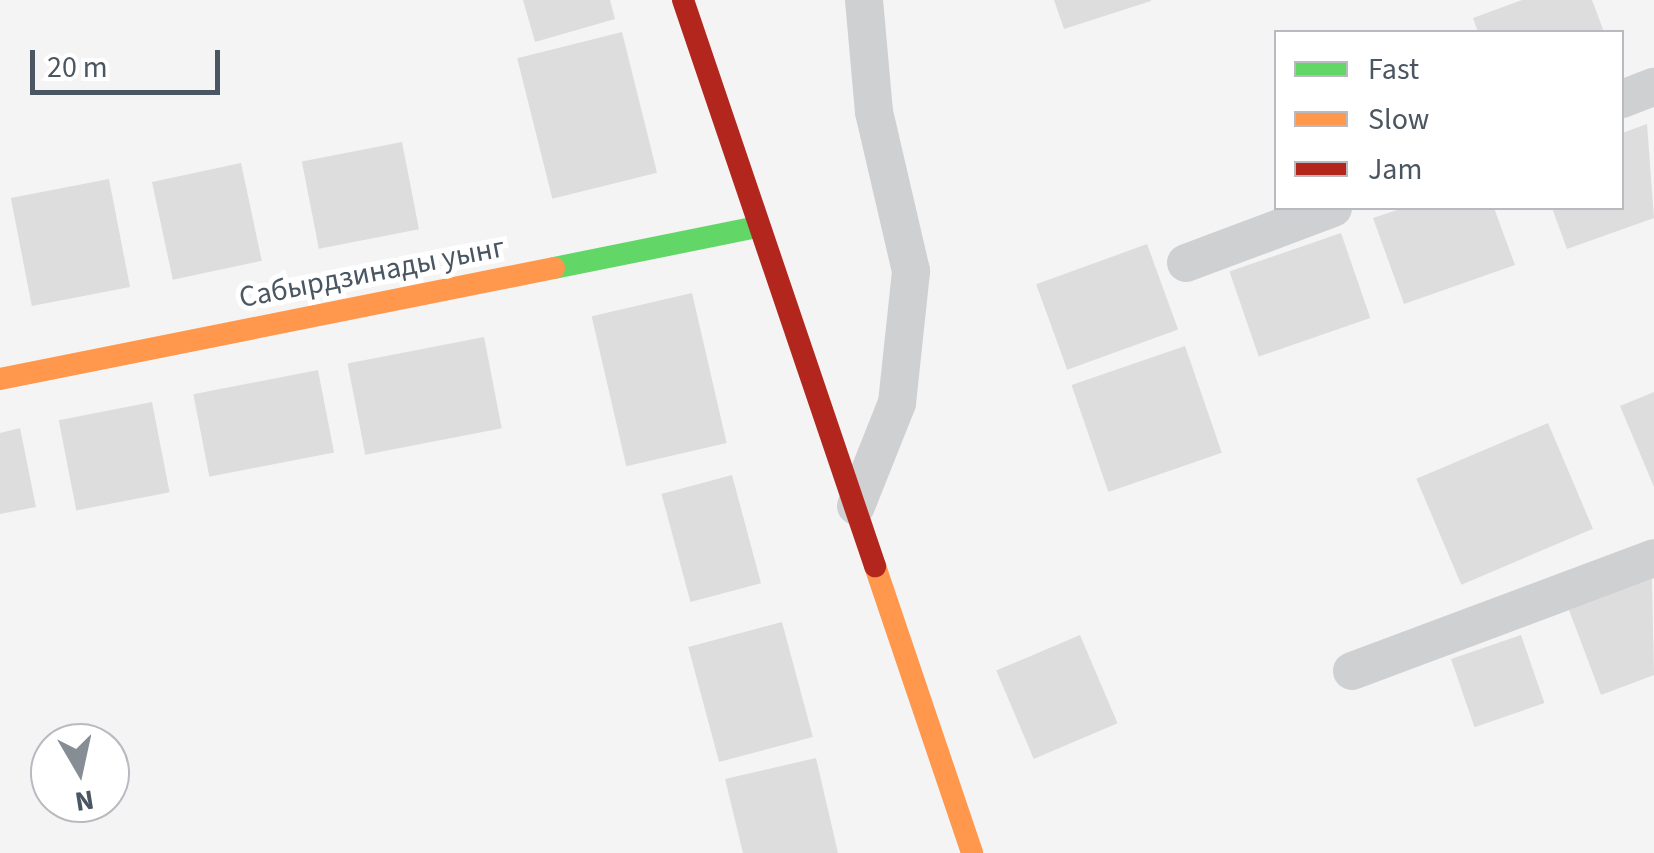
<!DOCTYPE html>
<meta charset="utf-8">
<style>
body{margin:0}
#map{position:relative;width:1654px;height:853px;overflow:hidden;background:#f4f4f4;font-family:"Source Sans 3",sans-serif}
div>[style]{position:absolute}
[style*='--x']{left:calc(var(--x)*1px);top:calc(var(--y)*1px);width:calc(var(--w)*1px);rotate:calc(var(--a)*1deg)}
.building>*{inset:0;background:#ddddde;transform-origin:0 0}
.lane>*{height:38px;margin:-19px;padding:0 19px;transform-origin:19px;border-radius:19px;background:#ced0d2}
.fast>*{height:22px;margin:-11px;padding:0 11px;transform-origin:11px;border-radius:11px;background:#63d668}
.slow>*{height:22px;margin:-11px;padding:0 11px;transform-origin:11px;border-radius:11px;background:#ff974d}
.jam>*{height:22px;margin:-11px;padding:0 11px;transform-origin:11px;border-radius:11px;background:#b3261e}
span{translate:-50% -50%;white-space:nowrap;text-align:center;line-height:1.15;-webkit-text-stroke:10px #fff;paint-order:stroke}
.street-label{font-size:30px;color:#4a5661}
.legend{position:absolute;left:1274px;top:30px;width:350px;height:180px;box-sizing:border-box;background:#fff;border:2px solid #b7bbc0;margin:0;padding:12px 18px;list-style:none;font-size:30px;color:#4a5661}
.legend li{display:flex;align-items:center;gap:20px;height:50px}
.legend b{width:50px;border:2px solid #b7bbc0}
.north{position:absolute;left:30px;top:723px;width:100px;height:100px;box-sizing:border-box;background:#fff;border:2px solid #b7bbc0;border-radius:50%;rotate:171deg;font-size:28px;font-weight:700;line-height:40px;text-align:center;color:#4a5661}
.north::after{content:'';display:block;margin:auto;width:35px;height:45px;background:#868d94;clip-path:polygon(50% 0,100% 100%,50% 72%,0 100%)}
.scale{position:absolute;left:30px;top:50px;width:190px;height:45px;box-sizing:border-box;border:5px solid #4a5661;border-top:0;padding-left:12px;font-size:30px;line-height:35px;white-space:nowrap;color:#4a5661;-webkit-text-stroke:8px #fff;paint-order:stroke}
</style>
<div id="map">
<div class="building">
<div style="clip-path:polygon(523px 0,610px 0,615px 19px,535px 42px)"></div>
<div style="clip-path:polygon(1054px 0,1151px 0,1151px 1px,1064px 29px)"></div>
<div style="clip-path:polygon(1522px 0,1592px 0,1604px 32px,1478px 32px,1473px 18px)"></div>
<div style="left:622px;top:32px;width:145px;height:108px;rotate:76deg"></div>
<div style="clip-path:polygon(1647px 124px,1654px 218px,1567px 249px,1552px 208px,1622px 208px,1622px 133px)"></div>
<div style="left:402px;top:142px;width:89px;height:102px;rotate:79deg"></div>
<div style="left:241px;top:163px;width:100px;height:91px;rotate:78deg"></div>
<div style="left:109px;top:179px;width:110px;height:100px;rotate:79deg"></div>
<div style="clip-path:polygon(1403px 208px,1494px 208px,1515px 265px,1404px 304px,1373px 218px)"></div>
<div style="left:1341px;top:233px;width:90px;height:118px;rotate:71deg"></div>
<div style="left:1147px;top:244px;width:91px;height:118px;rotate:70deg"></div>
<div style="left:692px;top:293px;width:154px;height:103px;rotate:77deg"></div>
<div style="left:484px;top:337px;width:93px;height:139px;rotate:79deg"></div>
<div style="left:1185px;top:346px;width:113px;height:120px;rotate:71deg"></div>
<div style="left:318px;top:370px;width:84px;height:127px;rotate:79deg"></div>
<div style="clip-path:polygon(1654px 392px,1654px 487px,1620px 406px)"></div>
<div style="left:152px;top:402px;width:92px;height:95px;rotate:79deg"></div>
<div style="left:1548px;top:423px;width:115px;height:143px;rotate:67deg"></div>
<div style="clip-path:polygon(20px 428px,36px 507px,0 514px,0 433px)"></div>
<div style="left:732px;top:475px;width:112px;height:73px;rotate:75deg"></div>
<div style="clip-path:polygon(1652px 579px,1654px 675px,1601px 695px,1569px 610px)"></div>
<div style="left:782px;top:622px;width:119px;height:97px;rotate:75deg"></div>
<div style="left:1080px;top:635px;width:96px;height:91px;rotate:67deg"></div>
<div style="left:1521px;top:635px;width:72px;height:74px;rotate:71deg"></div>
<div style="clip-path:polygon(816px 758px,838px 853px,743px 853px,725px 779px)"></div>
</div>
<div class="lane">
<div style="--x:1622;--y:99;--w:34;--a:-21"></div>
<div style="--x:1186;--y:263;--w:157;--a:-20.5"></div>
<div style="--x:856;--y:506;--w:111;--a:-68.3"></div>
<div style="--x:897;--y:403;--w:133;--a:-83.9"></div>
<div style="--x:911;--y:271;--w:163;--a:-103.1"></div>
<div style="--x:874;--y:112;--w:112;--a:-95.1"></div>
<div style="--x:1352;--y:671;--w:322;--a:-20.5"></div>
</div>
<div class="fast">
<div style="--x:554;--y:268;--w:207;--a:-11.4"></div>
</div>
<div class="slow">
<div style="--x:0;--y:379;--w:565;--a:-11.33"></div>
<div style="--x:875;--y:566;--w:303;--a:71.3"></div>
</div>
<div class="jam">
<div style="--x:683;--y:0;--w:598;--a:71.26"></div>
</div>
<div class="street-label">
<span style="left:372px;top:273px;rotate:-11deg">Сабырдзинады уынг</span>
</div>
<ul class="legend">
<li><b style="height:12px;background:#63d668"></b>Fast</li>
<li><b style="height:12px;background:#ff974d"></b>Slow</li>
<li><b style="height:12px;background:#b3261e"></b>Jam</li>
</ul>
<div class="north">N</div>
<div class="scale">20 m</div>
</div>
